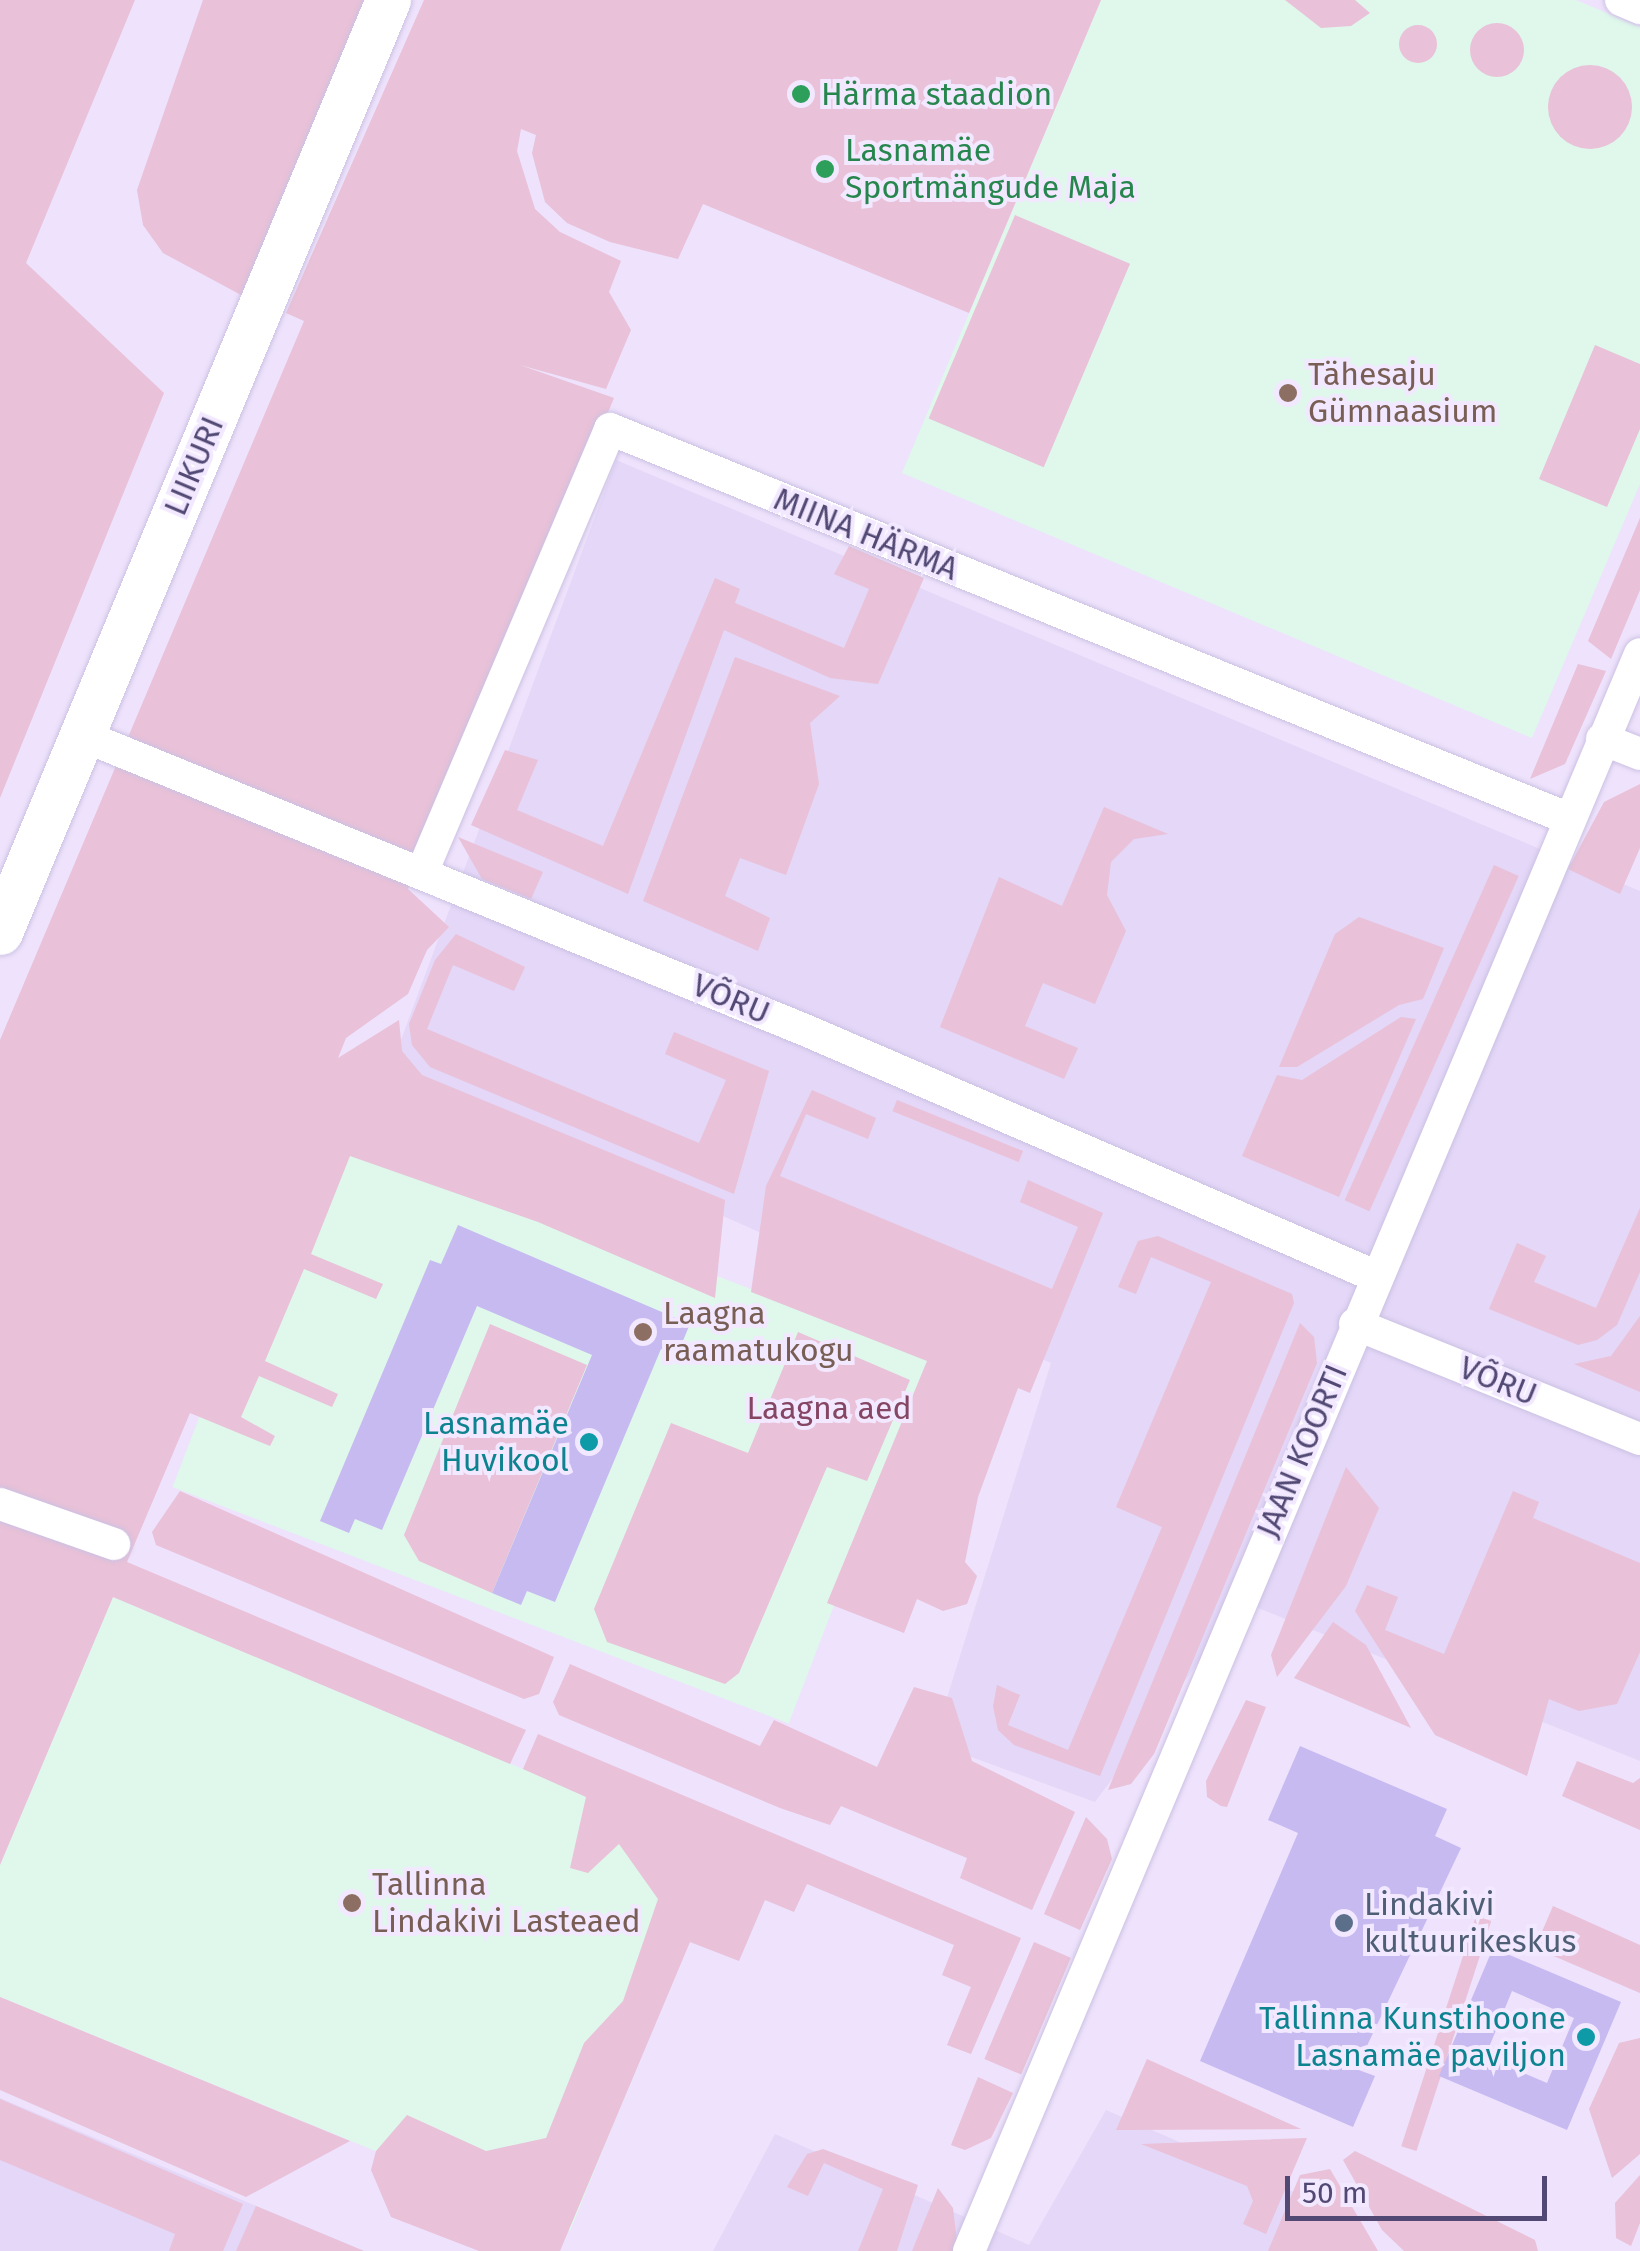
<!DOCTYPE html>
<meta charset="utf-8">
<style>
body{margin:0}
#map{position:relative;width:1640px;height:2251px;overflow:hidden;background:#eee2fc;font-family:"Fira Sans",sans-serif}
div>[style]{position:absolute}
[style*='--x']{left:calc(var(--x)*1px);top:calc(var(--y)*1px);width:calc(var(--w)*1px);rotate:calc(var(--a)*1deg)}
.residential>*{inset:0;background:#e4d7f8}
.education>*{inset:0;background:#dff8eb;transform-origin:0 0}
.green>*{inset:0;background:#e9c1d8;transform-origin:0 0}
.round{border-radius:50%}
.building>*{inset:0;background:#c7baf1}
.roads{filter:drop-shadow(0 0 2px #cbc1e2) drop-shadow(0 0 2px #cbc1e2)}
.street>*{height:32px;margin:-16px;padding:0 16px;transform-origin:16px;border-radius:16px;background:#fff}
.secondary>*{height:45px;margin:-22.5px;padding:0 22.5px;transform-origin:22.5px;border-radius:22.5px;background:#fff}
.dots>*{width:28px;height:28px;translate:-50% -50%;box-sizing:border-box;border:5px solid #f2e8ff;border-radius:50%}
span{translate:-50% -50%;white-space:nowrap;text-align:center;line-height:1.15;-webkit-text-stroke:8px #f2e8ff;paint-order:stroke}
.leisure-label{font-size:32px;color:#27864d}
.left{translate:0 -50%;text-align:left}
.education-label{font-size:32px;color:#785e54}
.street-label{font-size:32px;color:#514973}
.park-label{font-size:32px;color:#854663}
.culture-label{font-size:32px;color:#0d838f}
.right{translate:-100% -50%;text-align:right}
.service-label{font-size:32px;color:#4e5e75}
.scale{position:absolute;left:1285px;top:2176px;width:262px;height:45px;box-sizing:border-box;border:5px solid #514973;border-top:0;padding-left:12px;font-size:30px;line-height:35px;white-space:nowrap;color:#514973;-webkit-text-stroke:8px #f2e8ff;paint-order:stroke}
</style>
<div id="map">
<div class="residential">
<div style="clip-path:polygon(616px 460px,1640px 891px,1640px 1761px,1243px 1602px,1095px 1802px,933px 1743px,1051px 1363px,391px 1067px)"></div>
<div style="clip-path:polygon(0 2098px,249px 2203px,364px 2251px,0 2251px)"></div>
<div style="clip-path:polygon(1106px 2110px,1305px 2197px,1283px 2251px,713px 2251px,775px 2134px,1029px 2245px)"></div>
</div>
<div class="education">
<div style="clip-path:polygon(1101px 0,1576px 0,1640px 27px,1640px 484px,1532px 738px,902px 473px)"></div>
<div style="left:313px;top:1121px;width:660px;height:392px;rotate:21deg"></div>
<div style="clip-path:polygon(113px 1597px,723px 1853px,570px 2231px,0 1997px,0 1865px)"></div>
</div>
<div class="green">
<div style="clip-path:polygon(0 0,135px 0,26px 263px,164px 393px,0 798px)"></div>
<div style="clip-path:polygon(203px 0,368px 0,243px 296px,163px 253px,143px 225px,137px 190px)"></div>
<div style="clip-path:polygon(424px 0,1101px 0,969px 313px,703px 204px,678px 259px,610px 242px,567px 223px,545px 202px,532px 153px,536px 135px,521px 129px,517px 151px,535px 209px,560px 232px,621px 261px,609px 292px,631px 330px,606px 389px,520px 365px,614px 398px,408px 889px,449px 927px,427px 950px,408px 994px,346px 1038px,338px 1058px,399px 1020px,402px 1051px,422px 1075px,725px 1200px,715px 1298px,538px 1222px,350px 1156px,311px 1254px,383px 1284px,376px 1299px,304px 1269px,265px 1361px,338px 1394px,332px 1407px,259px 1376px,241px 1417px,275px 1436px,270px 1446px,190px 1413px,127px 1562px,526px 1730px,510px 1764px,113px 1597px,0 1865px,0 1040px,304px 321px,286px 313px)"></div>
<div style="clip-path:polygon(1285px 0,1355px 0,1370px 13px,1351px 26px,1321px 28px)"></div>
<div class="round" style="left:1470px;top:23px;width:54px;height:54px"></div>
<div class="round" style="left:1399px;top:25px;width:38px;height:38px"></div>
<div class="round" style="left:1548px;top:65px;width:84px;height:84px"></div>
<div style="left:1015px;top:215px;width:125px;height:221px;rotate:23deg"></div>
<div style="clip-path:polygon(1595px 345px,1640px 364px,1640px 429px,1607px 507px,1539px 479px)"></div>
<div style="clip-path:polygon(1640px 518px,1640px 590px,1611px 659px,1588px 641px)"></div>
<div style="clip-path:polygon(849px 546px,924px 578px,878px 684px,830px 678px,724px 630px,628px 894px,471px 825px,505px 750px,538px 760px,517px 810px,603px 846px,715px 578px,740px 589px,735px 603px,844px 648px,869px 589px,834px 574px)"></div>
<div style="clip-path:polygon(735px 657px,840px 696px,810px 723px,819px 784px,786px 875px,740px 858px,725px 896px,770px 918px,758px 951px,643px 901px)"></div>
<div style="clip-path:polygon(1578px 664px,1606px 671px,1565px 764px,1530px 779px)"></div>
<div style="clip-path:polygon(1640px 784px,1640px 848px,1620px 894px,1568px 869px,1604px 802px)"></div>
<div style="clip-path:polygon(1104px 807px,1168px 834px,1134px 839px,1111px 862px,1107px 895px,1126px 931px,1095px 1004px,1043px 983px,1025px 1026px,1078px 1048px,1064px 1079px,940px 1027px,999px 877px,1062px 906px)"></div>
<div style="clip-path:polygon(458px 837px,543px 872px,531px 899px,482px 879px)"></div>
<div style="left:1494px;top:865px;width:27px;height:367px;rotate:24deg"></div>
<div style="clip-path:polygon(1359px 917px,1444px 948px,1423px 999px,1399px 1005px,1297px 1067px,1279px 1067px,1335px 934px)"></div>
<div style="clip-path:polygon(456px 934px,525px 967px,514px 991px,453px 965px,427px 1029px,699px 1143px,726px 1080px,665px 1054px,674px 1032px,769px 1071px,734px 1194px,430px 1067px,412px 1045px,409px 1024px,435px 960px)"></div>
<div style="clip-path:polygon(1401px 1017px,1416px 1019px,1339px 1197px,1242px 1156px,1277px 1075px,1302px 1080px)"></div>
<div style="clip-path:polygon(812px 1090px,876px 1118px,868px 1139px,806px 1114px,780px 1176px,1052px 1289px,1078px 1227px,1020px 1202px,1028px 1180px,1103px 1213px,1030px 1393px,1018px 1388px,978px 1497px,965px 1562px,977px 1576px,967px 1604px,943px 1611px,917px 1599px,904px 1633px,827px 1603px,927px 1361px,751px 1292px,766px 1186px)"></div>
<div style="left:897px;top:1100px;width:136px;height:12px;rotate:22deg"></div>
<div style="clip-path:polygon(1640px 1208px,1640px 1272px,1617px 1325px,1597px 1340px,1578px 1345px,1489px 1309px,1517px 1243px,1546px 1256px,1534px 1282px,1596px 1308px)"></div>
<div style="clip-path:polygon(1158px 1236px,1292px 1294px,1294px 1303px,1100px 1776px,1014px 1745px,998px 1730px,993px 1706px,997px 1685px,1020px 1695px,1008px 1725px,1068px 1750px,1162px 1527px,1116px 1507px,1211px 1282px,1151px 1257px,1136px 1294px,1118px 1287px,1138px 1241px)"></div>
<div style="clip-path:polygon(1640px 1316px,1640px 1392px,1574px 1364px,1611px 1356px)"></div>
<div style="clip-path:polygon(1300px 1323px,1314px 1337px,1317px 1363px,1154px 1754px,1131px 1784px,1108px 1790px)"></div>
<div style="clip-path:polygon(490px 1324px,587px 1365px,492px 1593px,419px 1561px,404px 1535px)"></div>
<div style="clip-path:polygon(798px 1332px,910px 1380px,867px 1481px,827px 1467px,739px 1673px,725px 1684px,607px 1642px,594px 1609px,671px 1423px,748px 1453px)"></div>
<div style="clip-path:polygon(1346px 1467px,1379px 1508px,1346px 1586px,1277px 1677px,1271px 1655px)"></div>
<div style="clip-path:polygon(180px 1491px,554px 1657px,539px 1694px,524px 1699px,156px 1545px,152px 1532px)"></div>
<div style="clip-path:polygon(1513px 1491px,1539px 1502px,1533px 1518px,1640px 1563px,1640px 1652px,1617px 1704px,1579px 1711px,1549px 1699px,1527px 1776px,1435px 1735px,1355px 1611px,1367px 1585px,1398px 1597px,1385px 1630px,1444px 1654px)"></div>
<div style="clip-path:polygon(1333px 1622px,1366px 1645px,1411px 1728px,1294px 1678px)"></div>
<div style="clip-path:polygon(570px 1664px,760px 1746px,774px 1720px,877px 1767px,914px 1687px,952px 1698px,972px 1761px,1075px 1812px,1032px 1910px,960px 1878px,967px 1858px,841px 1806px,830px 1825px,780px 1808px,559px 1715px,553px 1702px)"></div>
<div style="clip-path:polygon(1246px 1700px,1266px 1707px,1227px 1807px,1221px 1806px,1207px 1797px,1206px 1781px)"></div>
<div style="clip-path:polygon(538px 1734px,1021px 1938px,971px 2054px,947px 2045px,971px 1987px,942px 1975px,954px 1945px,807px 1884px,794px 1912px,765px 1900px,739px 1961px,690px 1942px,560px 2251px,479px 2251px,391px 2217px,371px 2170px,376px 2151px,407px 2115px,486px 2151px,546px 2138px,584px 2043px,623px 2001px,658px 1899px,619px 1844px,588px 1873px,570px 1868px,586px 1797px,523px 1769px)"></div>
<div style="clip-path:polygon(1577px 1761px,1633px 1783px,1640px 1778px,1640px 1830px,1562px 1796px)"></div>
<div style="clip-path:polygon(1086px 1817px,1107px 1839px,1112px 1859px,1080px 1930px,1044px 1914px)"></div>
<div style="clip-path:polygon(1553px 1906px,1640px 1945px,1640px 1993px,1535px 1948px)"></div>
<div style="left:1476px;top:1916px;width:16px;height:242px;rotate:18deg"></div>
<div style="left:1034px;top:1942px;width:40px;height:127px;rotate:23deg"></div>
<div style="clip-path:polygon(0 1997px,350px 2141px,246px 2197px,0 2090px)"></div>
<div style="clip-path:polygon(1640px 2038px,1640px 2154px,1612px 2178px,1589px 2109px,1619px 2043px)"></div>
<div style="clip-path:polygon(1147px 2059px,1301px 2129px,1116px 2130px)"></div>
<div style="clip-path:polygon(978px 2077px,1013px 2093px,991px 2138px,965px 2150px,951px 2145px)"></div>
<div style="clip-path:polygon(0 2099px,243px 2204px,223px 2251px,169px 2251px,175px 2234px,0 2160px)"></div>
<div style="clip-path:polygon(1307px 2138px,1266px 2234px,1243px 2224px,1253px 2201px,1247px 2186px,1141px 2144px)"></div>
<div style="clip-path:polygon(823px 2149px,918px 2185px,897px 2251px,858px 2251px,883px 2189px,824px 2163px,808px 2196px,787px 2187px,807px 2154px)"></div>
<div style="clip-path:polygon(1355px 2151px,1535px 2240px,1538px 2251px,1404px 2251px,1382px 2230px,1343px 2160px)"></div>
<div style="clip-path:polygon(1330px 2169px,1378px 2251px,1268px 2251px,1300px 2175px)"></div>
<div style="clip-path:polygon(1640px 2175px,1640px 2223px,1631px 2246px,1616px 2238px,1615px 2203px)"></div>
<div style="clip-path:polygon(938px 2188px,953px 2208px,957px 2242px,953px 2251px,912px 2251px)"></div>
<div style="clip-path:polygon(256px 2206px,364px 2251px,236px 2251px)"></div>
</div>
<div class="building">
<div style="clip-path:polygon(458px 1225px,690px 1324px,677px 1355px,661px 1349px,555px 1602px,527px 1591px,521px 1605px,492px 1593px,592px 1355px,477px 1306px,382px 1530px,355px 1519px,349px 1533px,320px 1521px,430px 1260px,441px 1264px)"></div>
<div style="clip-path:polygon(1300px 1746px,1447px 1809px,1435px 1836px,1461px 1848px,1356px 2069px,1375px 2076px,1353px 2127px,1200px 2061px,1298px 1833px,1268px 1820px)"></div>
<div style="clip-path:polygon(evenodd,1493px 1948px,1621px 2002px,1567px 2130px,1439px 2076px,1493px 1948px,1512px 1991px,1574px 2018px,1547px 2083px,1485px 2057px,1512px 1991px)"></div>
</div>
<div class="roads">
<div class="street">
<div style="--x:1621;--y:0;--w:21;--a:23"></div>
<div style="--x:81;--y:735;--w:782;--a:22.17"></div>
<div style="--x:805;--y:1030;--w:621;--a:23.34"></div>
<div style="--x:1602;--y:739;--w:41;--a:21.5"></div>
<div style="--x:423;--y:870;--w:479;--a:-67"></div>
<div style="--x:610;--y:429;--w:1033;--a:22.12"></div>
<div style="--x:1355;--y:1324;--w:307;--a:22"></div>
<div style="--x:0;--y:1504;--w:121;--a:19.3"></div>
<div style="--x:969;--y:2251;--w:1732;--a:-67.21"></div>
</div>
<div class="secondary">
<div style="--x:0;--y:932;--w:1010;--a:-67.4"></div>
</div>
</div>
<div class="dots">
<div style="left:801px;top:94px;background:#2e9e5b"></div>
<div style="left:825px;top:169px;background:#2e9e5b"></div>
<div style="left:1288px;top:393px;background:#8d6e63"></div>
<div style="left:643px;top:1332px;background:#8d6e63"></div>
<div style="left:589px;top:1442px;background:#0f9aa8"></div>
<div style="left:352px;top:1903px;background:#8d6e63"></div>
<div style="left:1344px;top:1923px;background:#5c6f8a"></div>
<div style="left:1586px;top:2037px;background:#0f9aa8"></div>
</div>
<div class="leisure-label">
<span class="left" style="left:821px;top:94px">Härma staadion</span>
<span class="left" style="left:845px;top:169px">Lasnamäe<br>Sportmängude Maja</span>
</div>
<div class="education-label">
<span class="left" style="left:1308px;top:393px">Tähesaju<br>Gümnaasium</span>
<span class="left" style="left:663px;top:1332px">Laagna<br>raamatukogu</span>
<span class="left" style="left:372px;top:1903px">Tallinna<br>Lindakivi Lasteaed</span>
</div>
<div class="street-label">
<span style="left:194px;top:466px;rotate:-67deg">LIIKURI</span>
<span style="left:866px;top:534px;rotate:22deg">MIINA HÄRMA</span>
<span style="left:731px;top:999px;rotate:23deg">VÕRU</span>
<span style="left:1498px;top:1381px;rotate:22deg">VÕRU</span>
<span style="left:1302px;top:1451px;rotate:-67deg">JAAN KOORTI</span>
</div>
<div class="park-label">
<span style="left:829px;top:1408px">Laagna aed</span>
</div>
<div class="culture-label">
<span class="right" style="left:569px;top:1442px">Lasnamäe<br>Huvikool</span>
<span class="right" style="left:1566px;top:2037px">Tallinna Kunstihoone<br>Lasnamäe paviljon</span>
</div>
<div class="service-label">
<span class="left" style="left:1364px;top:1923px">Lindakivi<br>kultuurikeskus</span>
</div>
<div class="scale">50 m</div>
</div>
